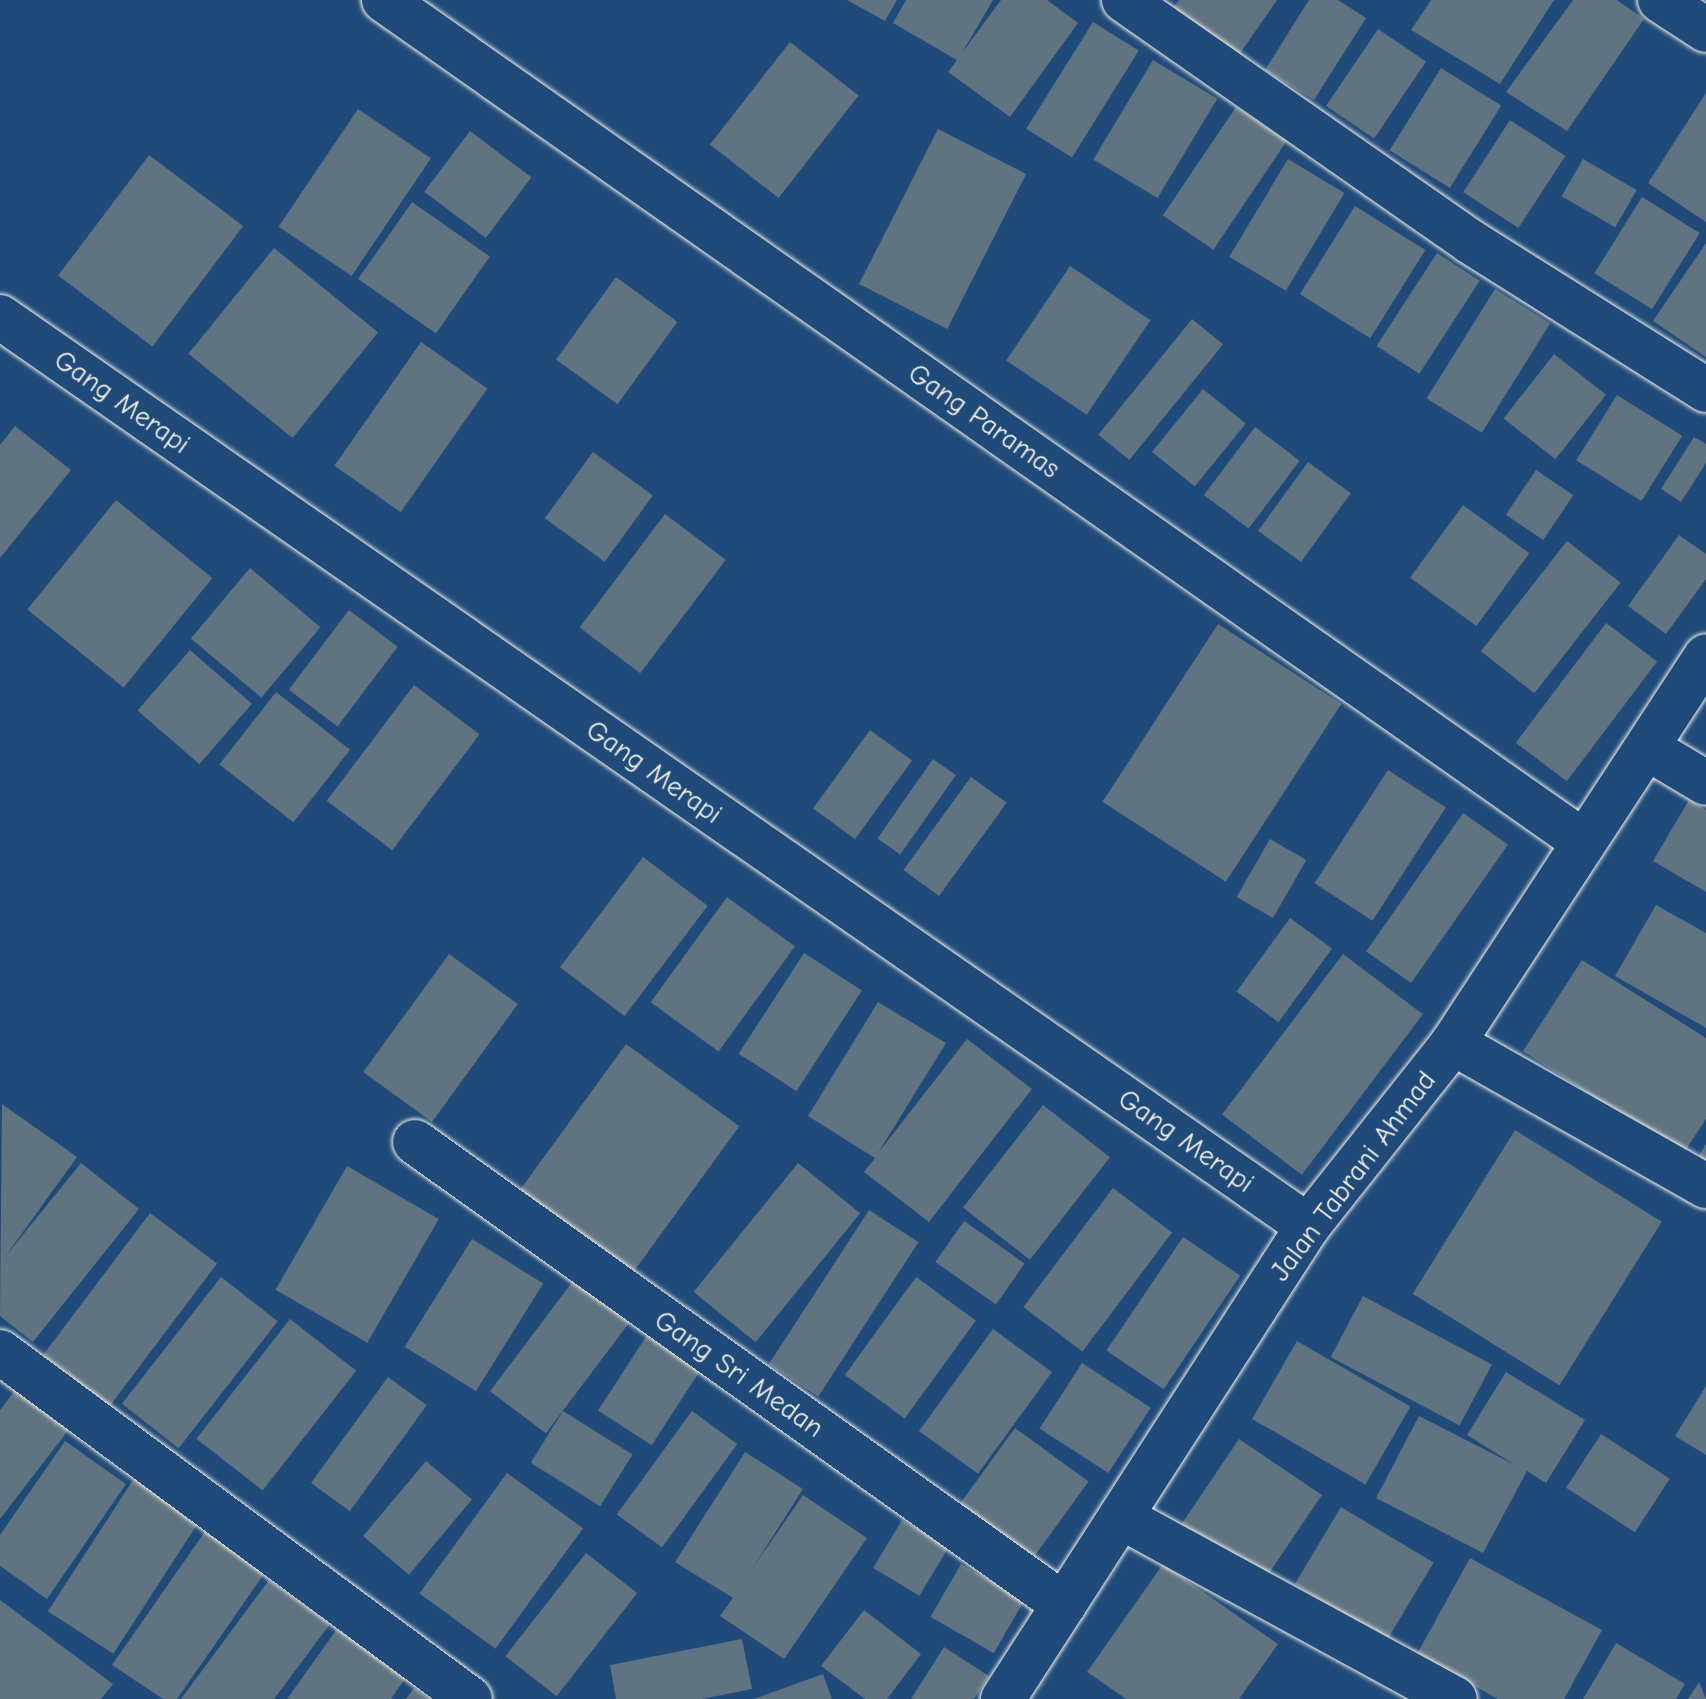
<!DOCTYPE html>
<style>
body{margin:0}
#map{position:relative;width:1706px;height:1699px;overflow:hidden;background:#1f4a7a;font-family:"Comic Neue",sans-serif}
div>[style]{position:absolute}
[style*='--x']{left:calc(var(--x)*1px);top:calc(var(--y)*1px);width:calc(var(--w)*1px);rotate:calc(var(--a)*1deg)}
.building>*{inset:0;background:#607381;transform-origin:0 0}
.roads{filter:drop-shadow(0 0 2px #f4f1e8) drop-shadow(0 0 2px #f4f1e8)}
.minor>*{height:44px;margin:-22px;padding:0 22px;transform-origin:22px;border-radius:22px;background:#1f4a7a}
span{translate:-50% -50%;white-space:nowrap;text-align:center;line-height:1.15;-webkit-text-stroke:6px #1f4a7a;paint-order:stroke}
.street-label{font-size:28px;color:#f4f1e8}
</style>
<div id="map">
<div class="building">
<div style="clip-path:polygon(847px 0,897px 0,885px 21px)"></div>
<div style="clip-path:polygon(906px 0,993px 0,962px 53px,1001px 0,1047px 0,1078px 23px,1010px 117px,948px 72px,957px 60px,893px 23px)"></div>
<div style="clip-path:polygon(1179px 0,1277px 0,1239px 55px,1172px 10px)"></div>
<div style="clip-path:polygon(1309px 0,1338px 0,1366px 18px,1314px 100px,1265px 70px)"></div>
<div style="clip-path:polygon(1431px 0,1554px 0,1500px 84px,1411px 30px)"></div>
<div style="clip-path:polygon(1573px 0,1617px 0,1644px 19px,1567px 131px,1506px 92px)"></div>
<div style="left:1093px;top:22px;width:54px;height:126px;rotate:32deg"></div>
<div style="left:1378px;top:29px;width:58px;height:93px;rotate:34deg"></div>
<div style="left:790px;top:42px;width:87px;height:130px;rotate:38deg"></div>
<div style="left:1153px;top:60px;width:75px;height:116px;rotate:31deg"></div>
<div style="left:1441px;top:68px;width:71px;height:97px;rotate:32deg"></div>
<div style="clip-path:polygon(1706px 93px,1706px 222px,1648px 183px)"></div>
<div style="left:1236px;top:107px;width:61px;height:131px;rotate:34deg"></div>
<div style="left:358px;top:109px;width:88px;height:142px;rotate:34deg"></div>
<div style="left:1510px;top:120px;width:66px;height:86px;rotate:33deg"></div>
<div style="left:938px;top:129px;width:99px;height:174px;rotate:27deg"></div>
<div style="left:470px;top:131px;width:77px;height:76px;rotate:37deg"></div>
<div style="left:149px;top:155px;width:118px;height:151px;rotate:37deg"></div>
<div style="left:1288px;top:159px;width:66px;height:114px;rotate:31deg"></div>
<div style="left:1583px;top:159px;width:62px;height:43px;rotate:30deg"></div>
<div style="left:1642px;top:197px;width:68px;height:90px;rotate:32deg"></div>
<div style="left:412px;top:202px;width:95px;height:94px;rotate:35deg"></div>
<div style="left:1355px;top:206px;width:83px;height:104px;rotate:32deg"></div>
<div style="clip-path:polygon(1706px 243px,1706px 357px,1653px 321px)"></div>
<div style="left:274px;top:248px;width:134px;height:136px;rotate:39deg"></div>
<div style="left:1437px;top:253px;width:51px;height:111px;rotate:33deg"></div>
<div style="left:1070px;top:266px;width:97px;height:114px;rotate:34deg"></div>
<div style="left:616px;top:277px;width:76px;height:102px;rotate:36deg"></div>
<div style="left:1495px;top:289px;width:65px;height:129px;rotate:32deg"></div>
<div style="left:1192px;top:319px;width:40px;height:149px;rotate:39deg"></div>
<div style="left:421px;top:342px;width:81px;height:151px;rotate:35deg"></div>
<div style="left:1554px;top:354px;width:66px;height:82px;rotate:38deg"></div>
<div style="left:1203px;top:389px;width:55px;height:81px;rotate:39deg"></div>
<div style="left:1617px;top:395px;width:77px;height:77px;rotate:32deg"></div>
<div style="clip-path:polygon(15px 426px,71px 470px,0 558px,0 445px)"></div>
<div style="left:1255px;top:427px;width:56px;height:85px;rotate:37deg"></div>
<div style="clip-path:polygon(1694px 437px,1706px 444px,1706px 463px,1681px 502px,1661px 489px)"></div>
<div style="left:593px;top:452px;width:74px;height:82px;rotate:36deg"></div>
<div style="left:1308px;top:462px;width:53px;height:85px;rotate:36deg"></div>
<div style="left:1536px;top:470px;width:45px;height:54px;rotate:34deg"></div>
<div style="left:116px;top:500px;width:124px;height:141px;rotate:39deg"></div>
<div style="left:1463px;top:505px;width:82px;height:90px;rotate:36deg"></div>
<div style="left:665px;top:514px;width:76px;height:142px;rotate:37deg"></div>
<div style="clip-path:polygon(1679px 535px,1706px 554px,1706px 579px,1666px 634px,1628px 606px)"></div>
<div style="left:1567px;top:541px;width:68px;height:140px;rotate:38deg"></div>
<div style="left:250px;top:568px;width:92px;height:92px;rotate:40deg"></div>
<div style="left:349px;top:610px;width:61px;height:100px;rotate:37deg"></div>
<div style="left:1606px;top:623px;width:64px;height:150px;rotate:37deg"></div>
<div style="left:1218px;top:624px;width:147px;height:212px;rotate:33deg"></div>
<div style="left:190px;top:650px;width:82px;height:80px;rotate:41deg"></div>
<div style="left:414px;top:685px;width:82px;height:145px;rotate:37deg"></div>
<div style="left:276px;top:692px;width:94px;height:92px;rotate:38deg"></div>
<div style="left:870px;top:730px;width:52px;height:97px;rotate:36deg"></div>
<div style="left:933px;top:759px;width:28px;height:97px;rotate:35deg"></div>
<div style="left:1388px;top:770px;width:69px;height:135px;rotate:33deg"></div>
<div style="left:971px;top:777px;width:44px;height:115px;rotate:36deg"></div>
<div style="clip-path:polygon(1689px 800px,1706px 810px,1706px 892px,1653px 861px)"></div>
<div style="left:1463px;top:813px;width:55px;height:169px;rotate:35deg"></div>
<div style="left:1270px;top:839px;width:42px;height:67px;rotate:30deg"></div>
<div style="left:643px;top:857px;width:81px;height:138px;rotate:37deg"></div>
<div style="left:727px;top:897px;width:84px;height:130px;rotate:36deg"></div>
<div style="clip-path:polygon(1656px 905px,1706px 933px,1706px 1028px,1615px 976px)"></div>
<div style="left:1290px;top:918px;width:52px;height:91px;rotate:36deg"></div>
<div style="left:804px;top:953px;width:69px;height:120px;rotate:33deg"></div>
<div style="left:449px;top:954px;width:85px;height:146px;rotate:36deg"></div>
<div style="left:1343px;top:954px;width:100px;height:201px;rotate:37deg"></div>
<div style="clip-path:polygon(1582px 960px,1706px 1038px,1706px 1119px,1683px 1154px,1523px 1051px)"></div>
<div style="clip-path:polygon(878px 1002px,946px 1043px,878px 1153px,967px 1039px,1032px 1089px,929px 1222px,864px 1172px,875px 1158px,808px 1116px)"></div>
<div style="left:626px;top:1044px;width:140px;height:185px;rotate:36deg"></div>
<div style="clip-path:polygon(2px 1104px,77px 1157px,5px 1257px,81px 1163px,139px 1209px,33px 1342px,0 1316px)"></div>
<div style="left:1043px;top:1105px;width:85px;height:130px;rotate:38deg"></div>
<div style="left:1515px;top:1130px;width:173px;height:193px;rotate:32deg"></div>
<div style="clip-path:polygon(1706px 1144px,1706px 1170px,1694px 1164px)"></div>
<div style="left:798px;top:1163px;width:80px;height:166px;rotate:39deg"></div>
<div style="left:347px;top:1166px;width:106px;height:143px;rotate:30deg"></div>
<div style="left:1113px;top:1188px;width:74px;height:149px;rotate:37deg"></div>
<div style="left:869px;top:1210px;width:59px;height:184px;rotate:33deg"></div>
<div style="left:150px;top:1213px;width:84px;height:178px;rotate:37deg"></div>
<div style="left:964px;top:1221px;width:74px;height:50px;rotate:35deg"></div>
<div style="left:1183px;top:1237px;width:69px;height:137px;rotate:34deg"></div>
<div style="left:472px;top:1239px;width:84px;height:127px;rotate:32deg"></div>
<div style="left:221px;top:1277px;width:72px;height:161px;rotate:38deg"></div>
<div style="left:576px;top:1277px;width:70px;height:143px;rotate:37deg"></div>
<div style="left:916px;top:1277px;width:74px;height:121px;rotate:36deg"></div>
<div style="left:1363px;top:1296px;width:146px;height:69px;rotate:28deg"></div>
<div style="left:290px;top:1319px;width:84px;height:152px;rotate:38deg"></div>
<div style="left:993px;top:1329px;width:73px;height:126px;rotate:36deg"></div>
<div style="left:647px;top:1335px;width:64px;height:90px;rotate:33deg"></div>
<div style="left:1297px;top:1341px;width:131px;height:90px;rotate:30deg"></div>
<div style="left:1082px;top:1363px;width:82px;height:78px;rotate:33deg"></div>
<div style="clip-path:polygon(1506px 1372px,1585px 1420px,1546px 1483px,1527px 1471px,1483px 1553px,1376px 1498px,1419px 1416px,1515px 1465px,1467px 1435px)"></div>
<div style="left:388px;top:1377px;width:48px;height:131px;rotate:36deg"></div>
<div style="clip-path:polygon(1706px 1386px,1706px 1455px,1675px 1436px)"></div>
<div style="clip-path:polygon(17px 1388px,70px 1428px,0 1519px,0 1410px)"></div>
<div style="left:563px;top:1411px;width:82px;height:61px;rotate:32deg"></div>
<div style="left:692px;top:1411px;width:56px;height:128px;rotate:36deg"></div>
<div style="left:1015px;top:1428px;width:91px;height:93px;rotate:36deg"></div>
<div style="left:1601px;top:1434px;width:82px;height:64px;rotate:33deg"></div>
<div style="left:1239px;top:1439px;width:100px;height:104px;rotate:34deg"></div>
<div style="clip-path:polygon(65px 1441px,126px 1484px,47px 1599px,0 1566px,0 1535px)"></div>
<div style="clip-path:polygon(745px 1452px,803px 1489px,752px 1569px,803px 1495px,867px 1538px,784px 1659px,720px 1616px,733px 1598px,675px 1562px)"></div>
<div style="left:426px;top:1461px;width:60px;height:98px;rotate:40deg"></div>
<div style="left:507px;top:1473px;width:94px;height:149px;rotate:36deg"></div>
<div style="left:135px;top:1477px;width:78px;height:160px;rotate:33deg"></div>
<div style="left:1341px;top:1507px;width:108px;height:90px;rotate:31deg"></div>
<div style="left:902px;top:1520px;width:54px;height:56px;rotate:31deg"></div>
<div style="clip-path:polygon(206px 1530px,266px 1571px,177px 1699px,163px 1699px,112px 1665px)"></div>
<div style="left:586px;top:1553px;width:65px;height:131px;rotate:38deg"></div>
<div style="clip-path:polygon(1470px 1558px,1602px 1630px,1564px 1699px,1498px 1699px,1417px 1654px)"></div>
<div style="left:961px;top:1564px;width:73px;height:61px;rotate:30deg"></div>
<div style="clip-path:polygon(1163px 1564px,1278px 1644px,1239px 1699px,1126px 1699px,1087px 1672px)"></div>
<div style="clip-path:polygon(269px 1580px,330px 1624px,274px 1699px,181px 1699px)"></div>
<div style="clip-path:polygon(0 1600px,113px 1684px,101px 1699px,0 1699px)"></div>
<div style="clip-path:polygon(864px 1610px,921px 1654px,887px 1699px,865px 1699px,821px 1666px)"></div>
<div style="clip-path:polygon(337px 1629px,406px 1677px,391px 1699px,287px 1699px)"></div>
<div style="clip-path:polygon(742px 1639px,752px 1689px,702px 1699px,616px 1699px,610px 1665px)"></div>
<div style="clip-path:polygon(1616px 1643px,1685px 1684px,1676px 1699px,1583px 1699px)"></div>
<div style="clip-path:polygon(944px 1647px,989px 1676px,974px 1699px,911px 1699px)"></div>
<div style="clip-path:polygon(823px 1674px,832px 1699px,754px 1699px)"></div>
<div style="clip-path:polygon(1699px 1682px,1706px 1699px,1688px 1699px)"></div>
<div style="clip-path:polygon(414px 1688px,429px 1699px,406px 1699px)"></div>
</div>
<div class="roads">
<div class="minor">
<div style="--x:384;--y:0;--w:1466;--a:35.06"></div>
<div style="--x:1124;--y:0;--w:423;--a:34.9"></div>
<div style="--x:1471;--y:242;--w:278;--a:32.2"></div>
<div style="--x:1660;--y:0;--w:55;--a:33.1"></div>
<div style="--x:0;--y:317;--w:1593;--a:34.8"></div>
<div style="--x:1649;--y:749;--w:66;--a:30.8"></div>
<div style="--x:1453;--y:1043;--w:291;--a:29.5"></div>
<div style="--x:415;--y:1142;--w:797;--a:35.5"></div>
<div style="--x:0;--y:1352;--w:584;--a:36.44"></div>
<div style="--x:1121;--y:1517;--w:380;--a:28.6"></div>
<div style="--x:1003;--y:1699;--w:563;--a:-57.19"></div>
<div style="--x:1308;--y:1226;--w:233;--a:-51.6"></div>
<div style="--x:1453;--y:1043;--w:462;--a:-56.8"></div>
</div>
</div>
<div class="street-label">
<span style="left:122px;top:402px;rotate:35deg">Gang Merapi</span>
<span style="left:984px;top:421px;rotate:35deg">Gang Paramas</span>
<span style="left:654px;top:772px;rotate:35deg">Gang Merapi</span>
<span style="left:1186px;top:1141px;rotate:35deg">Gang Merapi</span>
<span style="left:1353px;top:1176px;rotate:-53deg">Jalan Tabrani Ahmad</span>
<span style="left:739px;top:1374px;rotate:35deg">Gang Sri Medan</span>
</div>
</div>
